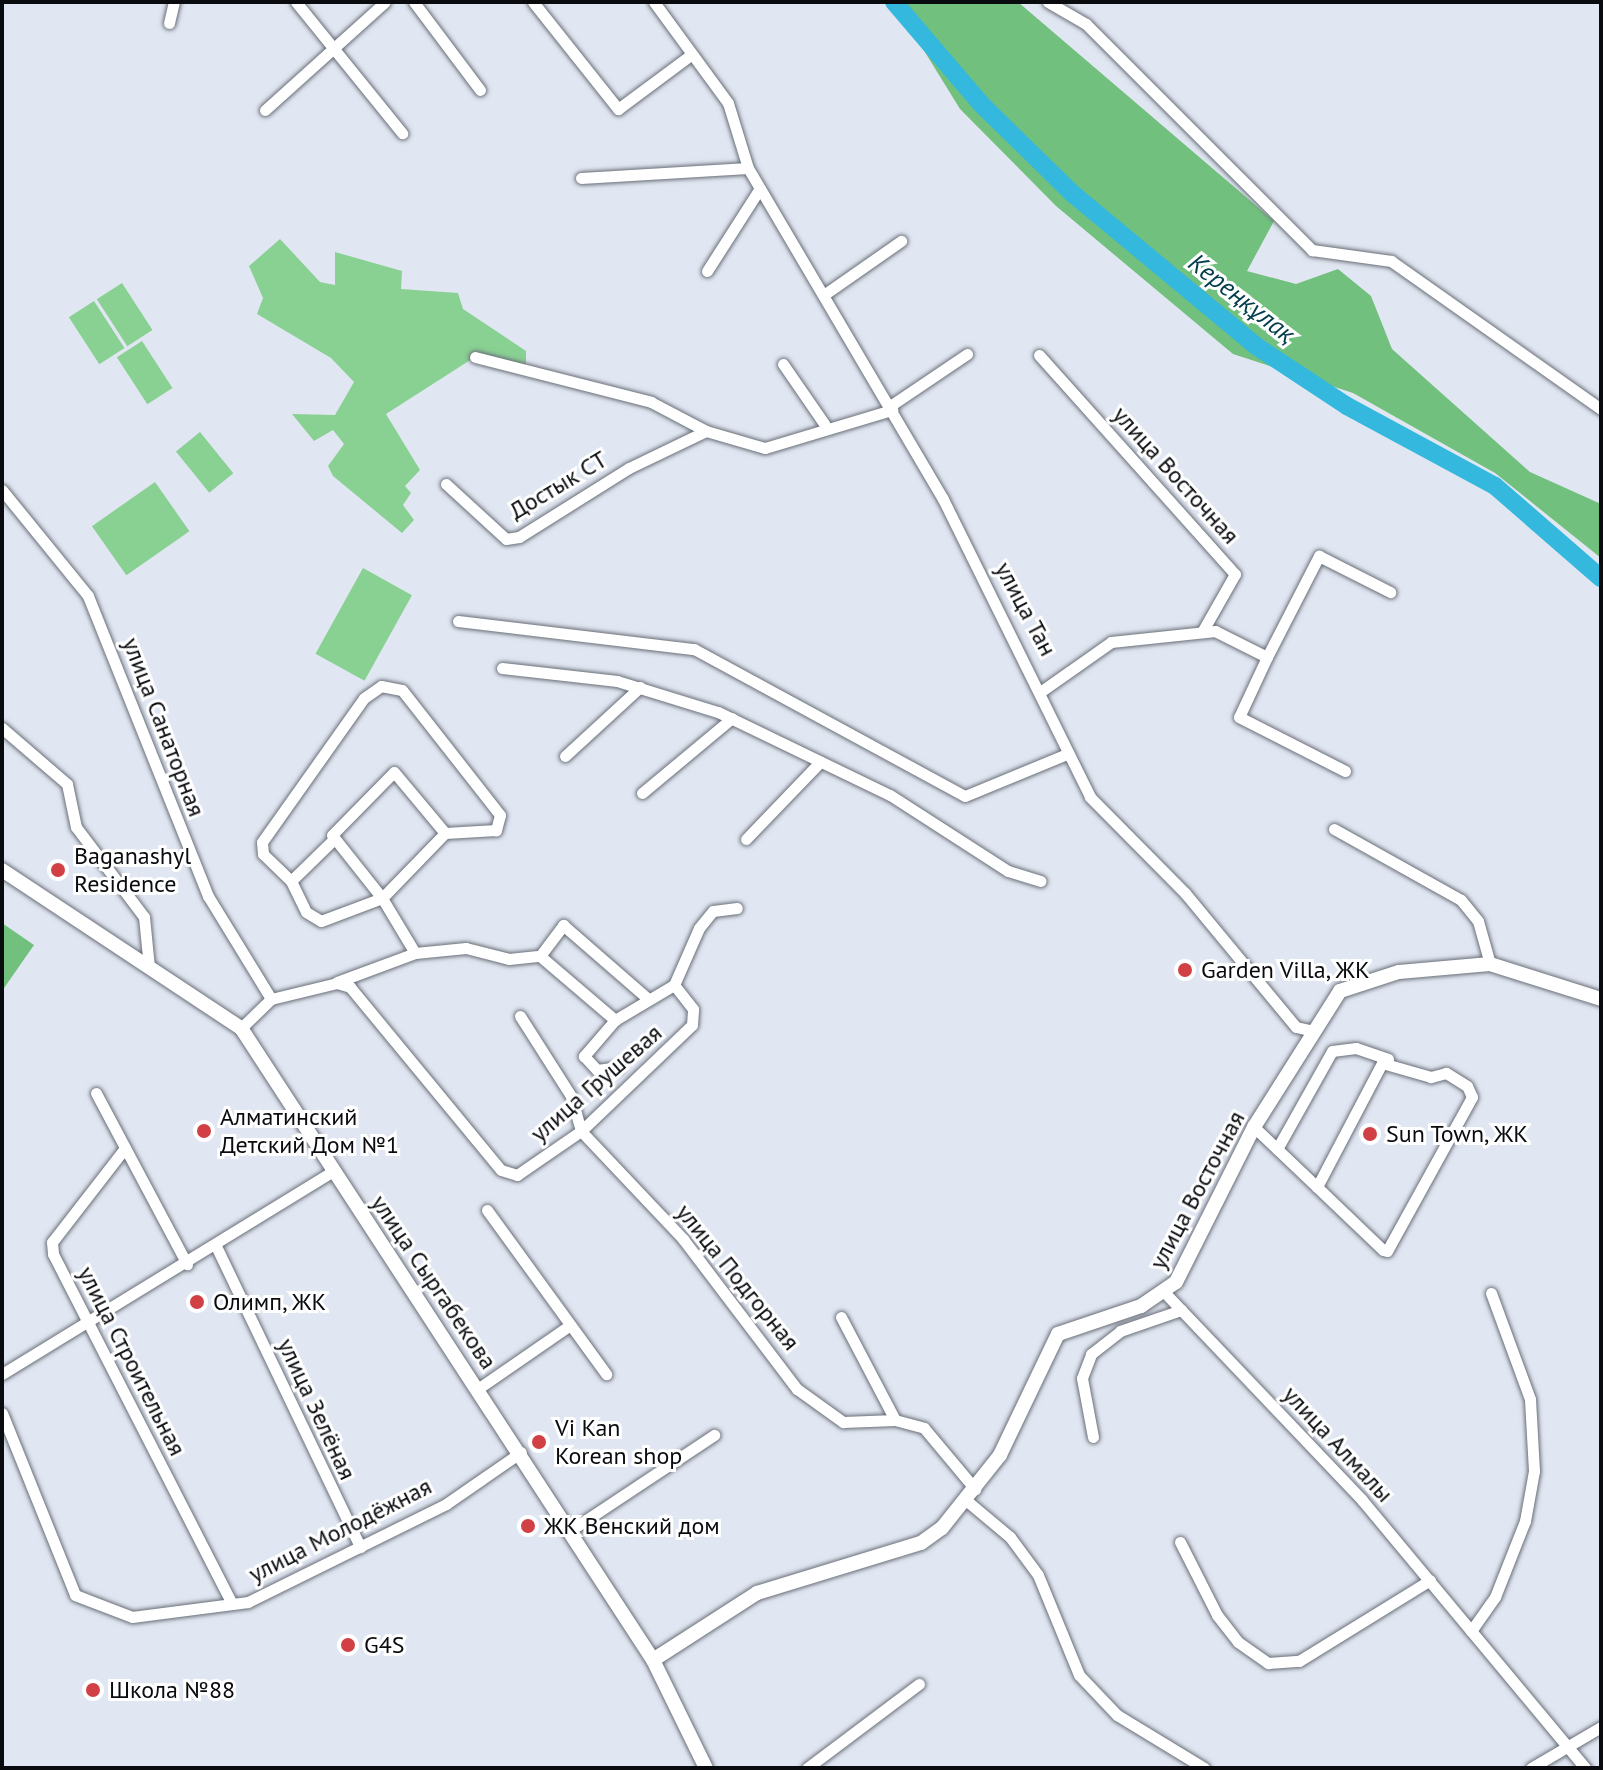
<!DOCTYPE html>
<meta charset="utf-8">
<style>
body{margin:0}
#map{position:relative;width:1603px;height:1770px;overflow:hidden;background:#e1e7f2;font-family:"PT Sans",sans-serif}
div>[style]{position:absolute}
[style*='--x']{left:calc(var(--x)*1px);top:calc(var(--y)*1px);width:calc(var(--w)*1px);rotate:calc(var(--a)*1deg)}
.green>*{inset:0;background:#89d193;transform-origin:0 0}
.forest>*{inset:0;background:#72c07e}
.river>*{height:18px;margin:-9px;padding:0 9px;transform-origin:9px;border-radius:9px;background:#34b8de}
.roads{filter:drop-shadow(0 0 2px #696f78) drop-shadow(0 0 2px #696f78)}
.minor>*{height:11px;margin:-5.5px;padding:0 5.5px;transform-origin:5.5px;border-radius:5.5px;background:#fff}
.tertiary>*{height:14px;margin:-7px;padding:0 7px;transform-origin:7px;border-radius:7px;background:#fff}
.dots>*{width:22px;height:22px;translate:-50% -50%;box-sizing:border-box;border:4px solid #fff;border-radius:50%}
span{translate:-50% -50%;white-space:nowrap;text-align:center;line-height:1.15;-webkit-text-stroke:6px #fff;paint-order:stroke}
.street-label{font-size:24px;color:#090b0f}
.poi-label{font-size:24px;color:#090b0f}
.left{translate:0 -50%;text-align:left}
.water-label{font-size:26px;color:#023d4c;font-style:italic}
.frame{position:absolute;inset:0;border:4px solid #090b0f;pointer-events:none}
</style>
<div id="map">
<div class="green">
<div style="clip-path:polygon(280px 239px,320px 282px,335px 285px,335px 252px,402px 271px,401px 289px,458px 293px,463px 309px,526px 351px,526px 369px,475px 357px,386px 414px,420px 470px,405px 486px,411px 493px,403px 505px,414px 520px,402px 533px,333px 476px,328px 466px,344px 444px,333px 430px,314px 441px,292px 414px,335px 415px,354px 382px,331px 358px,257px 314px,263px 298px,249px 266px)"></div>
<div style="left:122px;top:283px;width:56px;height:30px;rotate:57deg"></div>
<div style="left:94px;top:301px;width:56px;height:30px;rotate:57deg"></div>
<div style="left:142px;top:341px;width:56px;height:30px;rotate:57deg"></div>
<div style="left:200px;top:432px;width:53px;height:31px;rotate:51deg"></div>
<div style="left:155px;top:482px;width:60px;height:77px;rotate:55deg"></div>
<div style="left:363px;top:568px;width:56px;height:98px;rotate:29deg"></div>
</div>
<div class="forest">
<div style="clip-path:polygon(894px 2px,1018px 2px,1274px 221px,1247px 271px,1296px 284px,1338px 269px,1371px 296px,1392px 349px,1530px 472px,1601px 504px,1601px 558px,1495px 473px,1353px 393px,1233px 354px,1056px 206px,960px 109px)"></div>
<div style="clip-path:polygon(2px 923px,34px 945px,2px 991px)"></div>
</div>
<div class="river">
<div style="--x:894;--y:2;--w:134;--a:49.5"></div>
<div style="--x:981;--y:104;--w:129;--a:44.4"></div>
<div style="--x:1073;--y:194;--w:238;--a:39.7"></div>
<div style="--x:1256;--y:346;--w:109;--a:33.4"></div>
<div style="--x:1347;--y:406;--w:168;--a:28.4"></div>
<div style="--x:1495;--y:486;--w:140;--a:41"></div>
</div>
<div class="roads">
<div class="minor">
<div style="--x:296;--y:2;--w:169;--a:51"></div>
<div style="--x:414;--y:2;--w:110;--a:53.1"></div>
<div style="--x:533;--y:2;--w:137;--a:51.5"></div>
<div style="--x:618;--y:109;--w:92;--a:-36.6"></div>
<div style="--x:654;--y:2;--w:125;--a:53.8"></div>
<div style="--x:728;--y:103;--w:68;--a:72.9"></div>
<div style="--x:1048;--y:2;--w:44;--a:30.1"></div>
<div style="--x:1086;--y:24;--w:320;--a:45"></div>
<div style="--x:1312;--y:250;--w:80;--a:7.9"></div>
<div style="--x:1391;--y:261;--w:257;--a:35.2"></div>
<div style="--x:169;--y:23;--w:22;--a:-77"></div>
<div style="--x:265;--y:110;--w:161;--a:-42"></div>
<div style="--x:581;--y:178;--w:167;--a:-3.4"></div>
<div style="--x:748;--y:168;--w:384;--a:59.5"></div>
<div style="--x:943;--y:499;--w:332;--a:63.7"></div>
<div style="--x:1090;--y:797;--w:135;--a:45.3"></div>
<div style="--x:1185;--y:893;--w:174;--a:50.4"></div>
<div style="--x:1296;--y:1027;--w:13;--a:13"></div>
<div style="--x:707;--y:271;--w:98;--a:-57.4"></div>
<div style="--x:825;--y:294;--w:93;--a:-34.9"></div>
<div style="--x:1039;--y:355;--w:294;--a:48.2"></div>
<div style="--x:1235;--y:574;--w:67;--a:119.6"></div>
<div style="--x:475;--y:357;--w:182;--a:14.3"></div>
<div style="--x:651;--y:402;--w:62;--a:27.8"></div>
<div style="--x:706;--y:431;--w:61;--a:16.1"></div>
<div style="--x:765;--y:448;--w:133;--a:-16.7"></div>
<div style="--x:783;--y:364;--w:74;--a:55.5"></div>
<div style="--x:890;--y:406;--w:93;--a:-34"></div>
<div style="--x:446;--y:484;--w:81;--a:42.5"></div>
<div style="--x:506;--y:539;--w:13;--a:-9"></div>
<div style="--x:519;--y:537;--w:130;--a:-32.1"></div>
<div style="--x:629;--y:468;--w:85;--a:-25.7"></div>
<div style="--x:2;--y:490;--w:136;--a:50.9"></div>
<div style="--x:88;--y:596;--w:323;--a:68.2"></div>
<div style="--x:208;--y:896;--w:121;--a:58.5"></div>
<div style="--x:271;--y:999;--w:42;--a:136"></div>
<div style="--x:458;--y:621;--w:238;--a:6.8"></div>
<div style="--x:694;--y:649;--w:308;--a:28.5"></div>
<div style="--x:965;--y:796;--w:110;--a:-22.4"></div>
<div style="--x:1267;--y:657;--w:66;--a:115"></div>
<div style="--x:1239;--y:717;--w:119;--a:27"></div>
<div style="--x:502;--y:668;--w:116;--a:6.4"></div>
<div style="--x:617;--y:681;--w:106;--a:17.1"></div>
<div style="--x:718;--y:712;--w:191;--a:25.8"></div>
<div style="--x:890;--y:795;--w:140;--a:32.8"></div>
<div style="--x:1008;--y:871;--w:34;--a:17"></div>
<div style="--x:1043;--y:690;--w:83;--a:-35.2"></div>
<div style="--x:1111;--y:642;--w:105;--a:-6"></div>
<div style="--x:1215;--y:631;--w:58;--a:26.6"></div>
<div style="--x:1267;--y:657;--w:114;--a:-62.8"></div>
<div style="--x:1319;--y:556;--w:80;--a:26.9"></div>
<div style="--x:2;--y:728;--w:86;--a:40.7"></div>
<div style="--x:67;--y:784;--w:44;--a:78.2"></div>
<div style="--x:76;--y:827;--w:113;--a:52.9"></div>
<div style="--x:144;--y:917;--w:50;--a:84.3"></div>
<div style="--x:565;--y:756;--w:102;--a:-42.6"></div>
<div style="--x:394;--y:772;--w:80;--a:50.1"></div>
<div style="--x:445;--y:833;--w:91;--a:134.1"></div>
<div style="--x:382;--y:898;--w:80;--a:-128.4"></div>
<div style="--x:332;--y:835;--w:88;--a:-45.5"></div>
<div style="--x:642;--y:793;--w:117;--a:-39.8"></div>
<div style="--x:1334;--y:829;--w:145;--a:29.2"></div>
<div style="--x:1461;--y:900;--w:27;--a:51"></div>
<div style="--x:1478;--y:921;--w:45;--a:74.4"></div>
<div style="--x:746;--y:839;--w:107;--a:-46.1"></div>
<div style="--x:332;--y:841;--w:57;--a:135.7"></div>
<div style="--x:291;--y:881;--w:34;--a:64"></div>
<div style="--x:306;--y:912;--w:17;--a:31"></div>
<div style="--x:321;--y:921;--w:65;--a:-20.7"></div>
<div style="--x:382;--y:898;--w:64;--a:59"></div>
<div style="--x:291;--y:881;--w:39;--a:-136"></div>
<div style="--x:263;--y:854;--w:12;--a:-95"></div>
<div style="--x:262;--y:842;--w:176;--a:-54.7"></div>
<div style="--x:364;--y:698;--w:21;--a:-35"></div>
<div style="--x:381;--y:686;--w:21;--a:11"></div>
<div style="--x:402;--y:690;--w:159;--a:51.9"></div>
<div style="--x:500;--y:815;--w:16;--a:105"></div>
<div style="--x:496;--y:830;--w:51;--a:176.6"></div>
<div style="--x:540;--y:956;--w:39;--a:-53"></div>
<div style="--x:563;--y:925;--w:113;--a:41"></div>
<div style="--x:337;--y:982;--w:83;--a:-20.4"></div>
<div style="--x:415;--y:953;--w:51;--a:-5.6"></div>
<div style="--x:466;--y:948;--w:44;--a:14.3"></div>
<div style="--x:509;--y:959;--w:31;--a:-6"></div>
<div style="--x:540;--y:956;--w:99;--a:40.5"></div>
<div style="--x:615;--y:1020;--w:48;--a:130.7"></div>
<div style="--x:584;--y:1056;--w:19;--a:47"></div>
<div style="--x:597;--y:1070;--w:21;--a:-8"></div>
<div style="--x:271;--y:999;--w:68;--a:-13.6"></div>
<div style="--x:337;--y:983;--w:14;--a:17"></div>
<div style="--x:350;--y:987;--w:237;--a:50.5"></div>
<div style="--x:501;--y:1170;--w:17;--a:17"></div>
<div style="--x:517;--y:1175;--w:78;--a:-34.5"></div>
<div style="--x:581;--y:1131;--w:153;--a:-43.7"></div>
<div style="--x:692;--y:1025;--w:16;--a:-86"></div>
<div style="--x:693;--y:1009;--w:31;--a:-128"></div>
<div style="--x:674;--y:985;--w:62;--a:-66.3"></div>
<div style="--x:699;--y:928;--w:22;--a:-51"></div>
<div style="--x:713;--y:911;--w:24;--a:-7"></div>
<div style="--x:520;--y:1016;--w:95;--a:57.5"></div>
<div style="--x:571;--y:1096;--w:36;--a:74"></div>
<div style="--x:581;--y:1131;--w:149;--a:46.6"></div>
<div style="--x:683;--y:1239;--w:188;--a:52.8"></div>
<div style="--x:797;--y:1389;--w:57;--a:35.7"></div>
<div style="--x:843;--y:1422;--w:52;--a:-2.2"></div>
<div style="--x:895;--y:1420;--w:30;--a:15"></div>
<div style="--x:924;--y:1428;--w:80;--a:50.1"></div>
<div style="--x:615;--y:1020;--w:69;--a:-30.7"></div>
<div style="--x:96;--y:1093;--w:194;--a:62"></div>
<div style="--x:1254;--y:1127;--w:87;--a:43.6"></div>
<div style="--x:1317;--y:1187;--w:91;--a:43.7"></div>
<div style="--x:1383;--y:1250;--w:4;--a:14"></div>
<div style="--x:1387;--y:1251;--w:176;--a:-61.1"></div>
<div style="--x:1472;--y:1097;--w:12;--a:-114"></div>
<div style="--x:1467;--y:1086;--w:25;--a:-148"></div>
<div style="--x:1446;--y:1073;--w:16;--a:165"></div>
<div style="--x:1431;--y:1077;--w:51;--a:-164.1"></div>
<div style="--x:1382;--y:1063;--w:140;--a:117.7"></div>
<div style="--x:125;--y:1148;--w:119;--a:127.8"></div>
<div style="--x:52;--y:1242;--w:12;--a:85"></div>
<div style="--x:53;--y:1254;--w:393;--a:62.9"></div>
<div style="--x:1277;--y:1149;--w:112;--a:-60.7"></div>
<div style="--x:1332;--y:1051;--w:24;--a:-7"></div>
<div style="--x:1356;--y:1048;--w:34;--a:19"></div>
<div style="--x:487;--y:1210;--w:203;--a:54"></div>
<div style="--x:216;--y:1246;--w:334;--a:64.4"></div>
<div style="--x:1166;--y:1294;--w:284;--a:46.4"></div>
<div style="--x:1362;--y:1500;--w:349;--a:50.2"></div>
<div style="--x:841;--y:1317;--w:116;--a:62.3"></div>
<div style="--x:2;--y:1374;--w:388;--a:-31.5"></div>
<div style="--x:479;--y:1388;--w:106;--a:-34.6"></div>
<div style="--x:2;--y:1413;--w:196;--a:68.1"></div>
<div style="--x:75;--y:1595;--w:61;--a:21.1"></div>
<div style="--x:132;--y:1617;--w:117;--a:-7.4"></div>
<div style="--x:248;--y:1602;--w:221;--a:-26.3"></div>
<div style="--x:446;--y:1504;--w:91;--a:-34.7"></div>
<div style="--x:1093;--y:1437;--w:60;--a:-100.6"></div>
<div style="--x:1082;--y:1378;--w:26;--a:-69"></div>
<div style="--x:1091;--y:1354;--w:37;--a:-38"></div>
<div style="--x:1120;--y:1331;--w:65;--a:-19"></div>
<div style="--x:967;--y:1501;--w:56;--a:39.9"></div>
<div style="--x:1010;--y:1537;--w:47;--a:53.6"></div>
<div style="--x:1038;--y:1575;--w:108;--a:67.7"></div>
<div style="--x:1079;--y:1675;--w:55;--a:46.5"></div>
<div style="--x:1117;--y:1715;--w:102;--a:31.3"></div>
<div style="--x:571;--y:1530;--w:172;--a:-33.6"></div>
<div style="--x:1180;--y:1542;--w:82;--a:63.1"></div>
<div style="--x:1217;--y:1615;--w:34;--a:52"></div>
<div style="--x:1238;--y:1642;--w:37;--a:35"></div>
<div style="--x:1268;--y:1663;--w:31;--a:-4"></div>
<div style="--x:1299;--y:1661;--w:154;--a:-31.7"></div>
<div style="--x:1471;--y:1631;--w:42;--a:-54.8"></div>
<div style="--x:1495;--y:1597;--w:82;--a:-68.5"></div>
<div style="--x:1525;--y:1521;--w:51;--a:-79.8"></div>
<div style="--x:1534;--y:1471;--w:72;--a:-93.2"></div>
<div style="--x:1530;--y:1399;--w:113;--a:-110.2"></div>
<div style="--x:807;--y:1768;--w:140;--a:-36.9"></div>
<div style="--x:1531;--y:1768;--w:81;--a:-30.4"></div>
</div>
<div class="tertiary">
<div style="--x:2;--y:870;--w:287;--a:33.5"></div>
<div style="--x:241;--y:1028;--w:754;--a:56.9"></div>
<div style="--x:653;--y:1660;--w:120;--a:63.9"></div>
<div style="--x:653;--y:1660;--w:124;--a:-32.8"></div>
<div style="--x:757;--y:1593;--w:171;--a:-17"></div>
<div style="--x:921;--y:1543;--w:26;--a:-36"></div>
<div style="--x:942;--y:1528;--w:93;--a:-51.5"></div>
<div style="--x:1000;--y:1455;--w:134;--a:-64.4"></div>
<div style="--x:1058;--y:1334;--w:88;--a:-18.6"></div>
<div style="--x:1141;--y:1306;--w:42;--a:-34.4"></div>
<div style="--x:1176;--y:1282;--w:174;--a:-63.3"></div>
<div style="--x:1254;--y:1127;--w:161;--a:-57.7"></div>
<div style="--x:1340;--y:991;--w:62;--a:-17.9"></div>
<div style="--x:1399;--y:972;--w:91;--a:-5"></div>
<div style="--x:1490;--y:964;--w:116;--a:17.5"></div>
</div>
</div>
<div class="dots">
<div style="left:58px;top:870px;background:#d04045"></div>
<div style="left:1185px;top:970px;background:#d04045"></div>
<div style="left:204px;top:1131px;background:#d04045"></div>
<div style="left:1370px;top:1134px;background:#d04045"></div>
<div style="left:197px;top:1302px;background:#d04045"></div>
<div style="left:539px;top:1442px;background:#d04045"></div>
<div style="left:528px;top:1526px;background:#d04045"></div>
<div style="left:348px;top:1645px;background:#d04045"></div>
<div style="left:93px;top:1690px;background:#d04045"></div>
</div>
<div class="street-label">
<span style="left:1176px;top:475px;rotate:48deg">улица Восточная</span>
<span style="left:558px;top:485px;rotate:-31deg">Достык СТ</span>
<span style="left:1026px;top:609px;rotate:62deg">улица Тан</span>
<span style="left:164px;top:727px;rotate:69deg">улица Санаторная</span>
<span style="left:596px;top:1083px;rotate:-41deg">улица Грушевая</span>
<span style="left:1197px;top:1190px;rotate:-62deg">улица Восточная</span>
<span style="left:738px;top:1277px;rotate:51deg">улица Подгорная</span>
<span style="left:434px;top:1282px;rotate:56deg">улица Сыргабекова</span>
<span style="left:132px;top:1361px;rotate:63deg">улица Строительная</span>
<span style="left:317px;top:1409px;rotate:65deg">улица Зелёная</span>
<span style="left:1338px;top:1444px;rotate:47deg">улица Алмалы</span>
<span style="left:340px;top:1530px;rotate:-27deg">улица Молодёжная</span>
</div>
<div class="poi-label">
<span class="left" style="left:74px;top:870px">Baganashyl<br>Residence</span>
<span class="left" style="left:1201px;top:970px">Garden Villa, ЖК</span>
<span class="left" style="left:220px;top:1131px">Алматинский<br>Детский Дом №1</span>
<span class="left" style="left:1386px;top:1134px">Sun Town, ЖК</span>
<span class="left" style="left:213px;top:1302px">Олимп, ЖК</span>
<span class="left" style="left:555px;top:1442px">Vi Kan<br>Korean shop</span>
<span class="left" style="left:544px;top:1526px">ЖК Венский дом</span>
<span class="left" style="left:364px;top:1645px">G4S</span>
<span class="left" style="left:109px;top:1690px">Школа №88</span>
</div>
<div class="water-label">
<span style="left:1242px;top:298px;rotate:38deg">Кереңқұлақ</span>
</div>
<div class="frame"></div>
</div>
